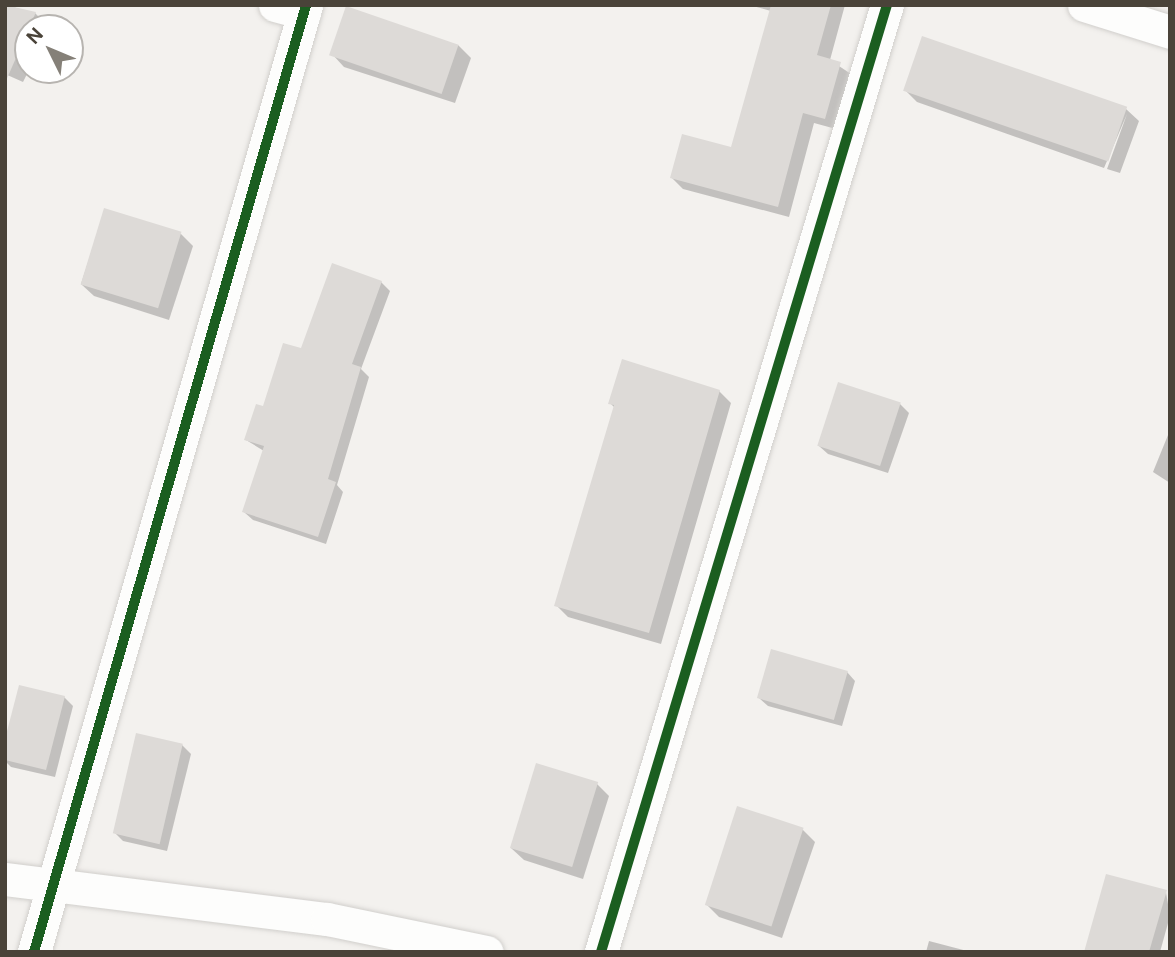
<!DOCTYPE html>
<style>
body{margin:0}
#map{position:relative;width:1175px;height:957px;overflow:hidden;background:#f3f1ee;font-family:"DM Sans",sans-serif}
div>[style]{position:absolute}
[style*='--x']{left:calc(var(--x)*1px);top:calc(var(--y)*1px);width:calc(var(--w)*1px);rotate:calc(var(--a)*1deg)}
.shadow>*{inset:0;background:#0003}
.building>*{inset:0;background:#dddad7;transform-origin:0 0}
.roads{filter:drop-shadow(0 0 2px #d1cfcc) drop-shadow(0 0 2px #d1cfcc)}
.minor>*{height:33px;margin:-16.5px;padding:0 16.5px;transform-origin:16.5px;border-radius:16.5px;background:#fdfdfc}
.cycleway>*{height:10px;margin:-5px;padding:0 5px;transform-origin:5px;border-radius:5px;background:#1b5e20}
span{translate:-50% -50%;white-space:nowrap;text-align:center;line-height:1.15;-webkit-text-stroke:7px #fff;paint-order:stroke}
.frame{position:absolute;inset:0;border:7px solid #4a4339;pointer-events:none}
.north{position:absolute;left:14px;top:14px;width:70px;height:70px;box-sizing:border-box;background:#fff;border:2px solid #b7b4b0;border-radius:50%;rotate:313deg;font-size:19px;font-weight:700;line-height:28px;text-align:center;color:#4a4339}
.north::after{content:'';display:block;margin:auto;width:24px;height:32px;background:#858078;clip-path:polygon(50% 0,100% 100%,50% 72%,0 100%)}
</style>
<div id="map">
<div class="shadow">
<div style="clip-path:polygon(5px 5px,35px 13px,48px 26px,28px 28px,29px 70px,23px 82px,5px 74px)"></div>
<div style="clip-path:polygon(749px 5px,845px 5px,830px 60px,851px 74px,836px 129px,814px 123px,789px 217px,683px 189px,672px 178px,732px 149px,771px 11px)"></div>
<div style="clip-path:polygon(458px 45px,471px 58px,455px 103px,344px 67px,332px 54px)"></div>
<div style="clip-path:polygon(904px 89px,1126px 109px,1139px 121px,1120px 173px,1107px 169px,1127px 114px,1104px 168px,917px 102px)"></div>
<div style="clip-path:polygon(105px 210px,181px 234px,193px 246px,169px 320px,94px 296px,81px 284px)"></div>
<div style="clip-path:polygon(381px 282px,390px 291px,361px 369px,369px 377px,337px 485px,343px 492px,326px 544px,253px 520px,244px 512px,264px 451px,246px 440px,302px 350px)"></div>
<div style="clip-path:polygon(719px 391px,731px 403px,661px 644px,568px 617px,556px 605px,615px 408px,610px 403px)"></div>
<div style="clip-path:polygon(900px 404px,909px 413px,888px 473px,828px 454px,819px 446px)"></div>
<div style="clip-path:polygon(1168px 435px,1170px 436px,1170px 483px,1153px 472px)"></div>
<div style="clip-path:polygon(847px 672px,855px 681px,842px 726px,768px 706px,759px 698px)"></div>
<div style="clip-path:polygon(64px 697px,73px 706px,55px 777px,11px 767px,5px 761px,5px 746px)"></div>
<div style="clip-path:polygon(182px 745px,191px 754px,167px 851px,123px 841px,114px 832px)"></div>
<div style="clip-path:polygon(597px 784px,609px 796px,583px 879px,524px 860px,511px 848px)"></div>
<div style="clip-path:polygon(802px 829px,815px 842px,782px 938px,719px 917px,706px 904px)"></div>
<div style="clip-path:polygon(1166px 892px,1170px 916px,1160px 952px,1086px 952px)"></div>
<div style="clip-path:polygon(929px 941px,971px 952px,926px 952px)"></div>
</div>
<div class="building">
<div style="clip-path:polygon(5px 5px,36px 12px,5px 83px)"></div>
<div style="clip-path:polygon(771px 5px,831px 5px,817px 55px,841px 62px,825px 119px,803px 113px,778px 207px,670px 178px,682px 134px,731px 147px)"></div>
<div style="left:346px;top:6px;width:119px;height:52px;rotate:19deg"></div>
<div style="left:922px;top:36px;width:217px;height:58px;rotate:19deg"></div>
<div style="left:104px;top:208px;width:81px;height:80px;rotate:17deg"></div>
<div style="clip-path:polygon(332px 263px,382px 281px,352px 364px,361px 367px,328px 479px,336px 482px,318px 537px,242px 512px,264px 446px,244px 440px,256px 404px,263px 406px,283px 343px,301px 348px)"></div>
<div style="clip-path:polygon(622px 359px,720px 390px,649px 633px,554px 606px,614px 405px,608px 404px)"></div>
<div style="left:838px;top:382px;width:66px;height:67px;rotate:18deg"></div>
<div style="left:771px;top:649px;width:80px;height:51px;rotate:16deg"></div>
<div style="clip-path:polygon(19px 685px,65px 696px,46px 770px,5px 760px,5px 739px)"></div>
<div style="left:136px;top:733px;width:48px;height:103px;rotate:13deg"></div>
<div style="left:536px;top:763px;width:65px;height:89px;rotate:17deg"></div>
<div style="left:737px;top:806px;width:70px;height:104px;rotate:18deg"></div>
<div style="clip-path:polygon(1106px 874px,1167px 890px,1149px 952px,1084px 952px)"></div>
</div>
<div class="roads">
<div class="minor">
<div style="--x:275;--y:5;--w:30;--a:15"></div>
<div style="--x:1084;--y:5;--w:90;--a:17.4"></div>
<div style="--x:5;--y:879;--w:324;--a:7.1"></div>
<div style="--x:327;--y:919;--w:163;--a:11.7"></div>
<div style="--x:34;--y:952;--w:985;--a:-73.97"></div>
<div style="--x:601;--y:952;--w:989;--a:-73.2"></div>
</div>
</div>
<div class="cycleway">
<div style="--x:34;--y:952;--w:985;--a:-73.97"></div>
<div style="--x:601;--y:952;--w:989;--a:-73.2"></div>
</div>
<div class="frame"></div>
<div class="north">N</div>
</div>
